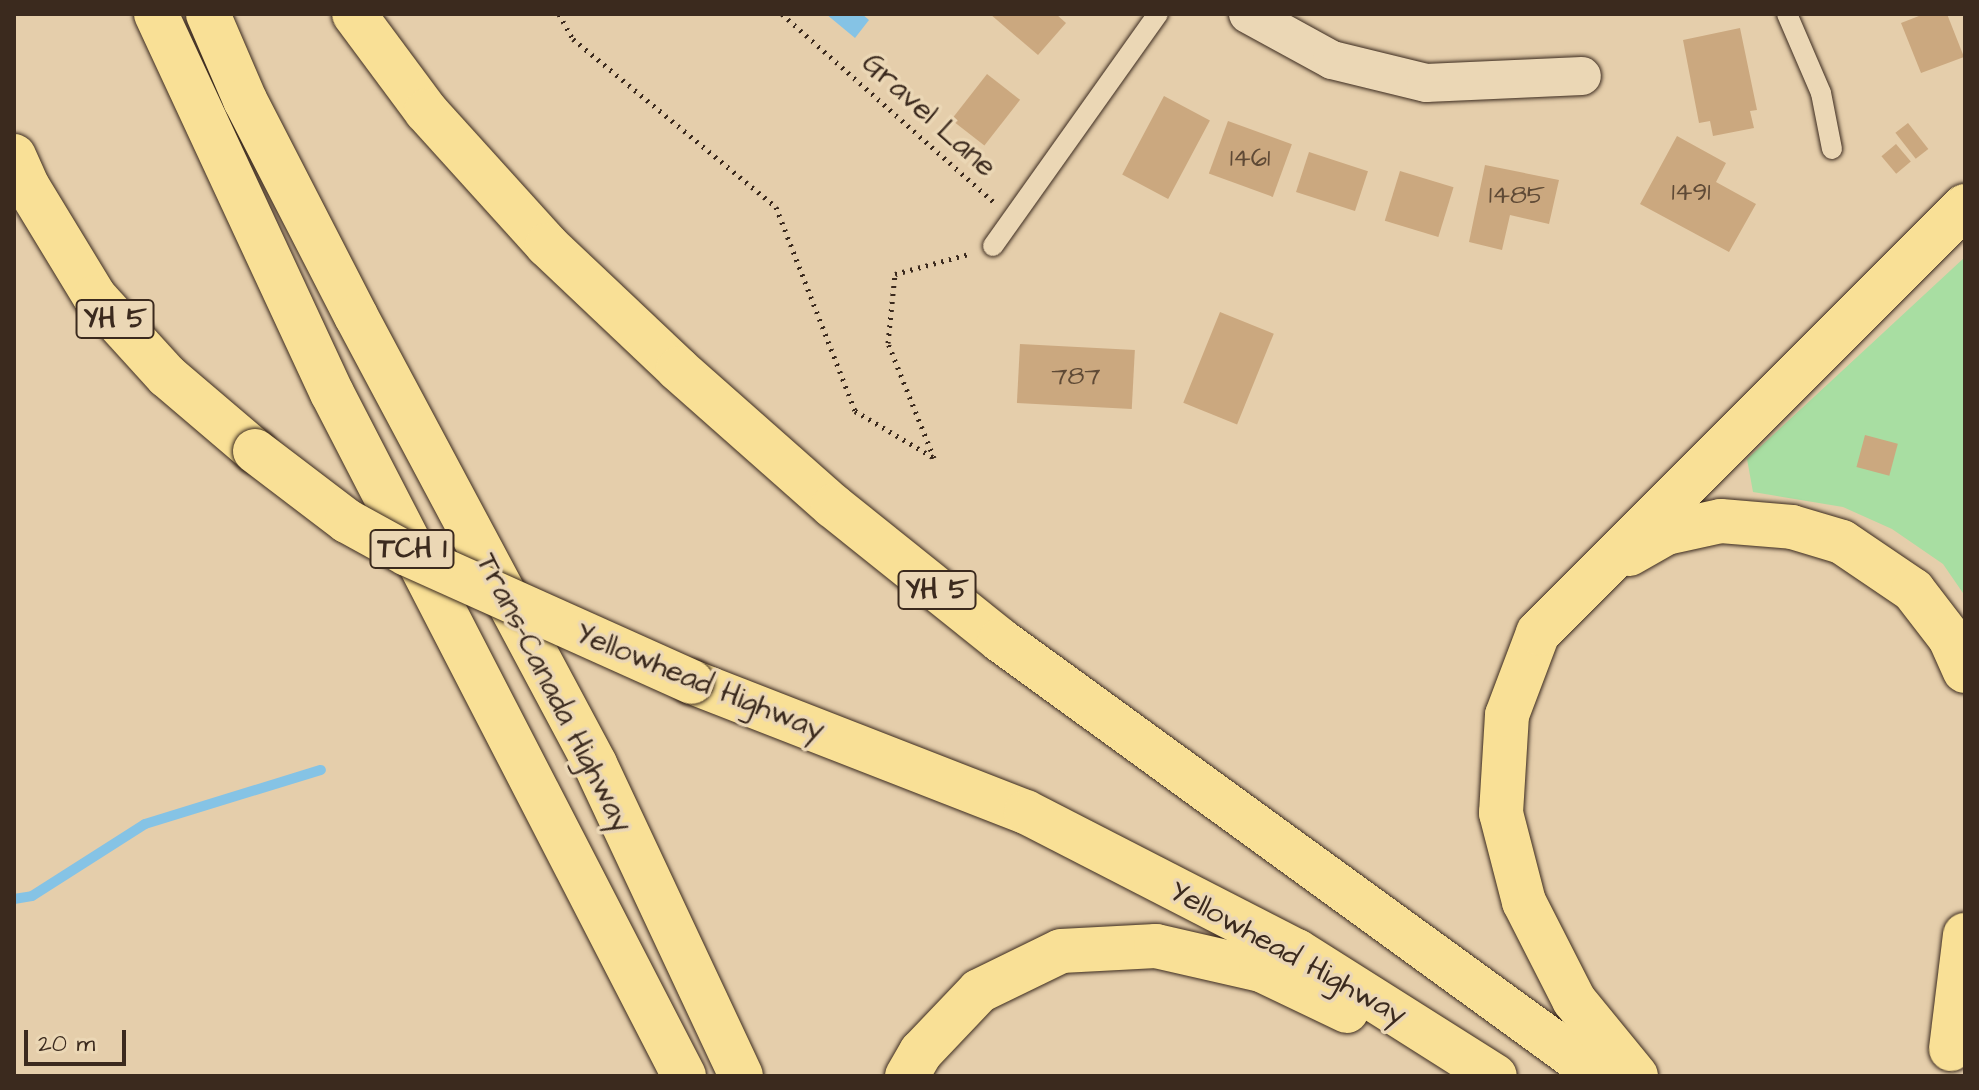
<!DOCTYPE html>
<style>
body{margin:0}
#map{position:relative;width:1979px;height:1090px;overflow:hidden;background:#e5ceab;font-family:"Architects Daughter",sans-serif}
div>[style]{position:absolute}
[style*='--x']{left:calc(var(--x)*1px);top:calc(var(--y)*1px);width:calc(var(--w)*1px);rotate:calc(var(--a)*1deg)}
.green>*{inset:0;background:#a8dea2}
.water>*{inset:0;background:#85c3e5}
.stream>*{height:10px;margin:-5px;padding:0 5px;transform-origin:5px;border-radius:5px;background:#85c3e5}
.building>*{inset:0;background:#cba87f;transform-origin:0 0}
.path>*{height:5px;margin-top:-2.5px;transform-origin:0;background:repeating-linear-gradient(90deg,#3b2a1e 0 2px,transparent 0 8px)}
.roads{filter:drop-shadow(0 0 2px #3b2a1e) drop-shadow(0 0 2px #3b2a1e)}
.lane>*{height:20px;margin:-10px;padding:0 10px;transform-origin:10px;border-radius:10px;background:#ebd7b5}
.street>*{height:38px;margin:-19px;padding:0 19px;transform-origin:19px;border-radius:19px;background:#ebd7b5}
.highway>*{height:44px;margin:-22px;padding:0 22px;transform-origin:22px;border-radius:22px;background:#f9e096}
.bridges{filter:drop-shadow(0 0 2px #3b2a1e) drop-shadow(0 0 2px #3b2a1e)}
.highway-bridge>*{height:44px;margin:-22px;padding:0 22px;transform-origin:22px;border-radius:22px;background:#f9e096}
span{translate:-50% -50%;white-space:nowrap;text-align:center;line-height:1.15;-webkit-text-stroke:7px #ebd7b5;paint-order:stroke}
.number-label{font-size:26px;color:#5f4a36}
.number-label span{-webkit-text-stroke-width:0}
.shield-label span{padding:2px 6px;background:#ebd7b5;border:2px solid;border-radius:6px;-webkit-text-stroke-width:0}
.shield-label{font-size:28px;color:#3b2a1e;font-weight:700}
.street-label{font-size:30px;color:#3b2a1e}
.frame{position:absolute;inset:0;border:16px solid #3b2a1e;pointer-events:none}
.scale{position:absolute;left:24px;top:1030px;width:102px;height:36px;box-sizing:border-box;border:4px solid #3b2a1e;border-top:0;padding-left:10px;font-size:24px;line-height:28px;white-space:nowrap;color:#3b2a1e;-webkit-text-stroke:6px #ebd7b5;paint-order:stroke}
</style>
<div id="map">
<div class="green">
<div style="clip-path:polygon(1965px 257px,1965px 596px,1943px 564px,1892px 529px,1843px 507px,1753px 492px,1747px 459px)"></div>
</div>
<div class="water">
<div style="clip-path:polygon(826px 14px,862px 14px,869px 20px,855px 38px)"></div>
</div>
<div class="stream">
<div style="--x:14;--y:899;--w:18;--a:-9"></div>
<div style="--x:32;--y:896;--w:134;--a:-32.5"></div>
<div style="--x:145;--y:824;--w:184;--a:-17.1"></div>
</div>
<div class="building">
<div style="clip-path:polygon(990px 14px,1056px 14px,1066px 23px,1038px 55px)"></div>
<div style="clip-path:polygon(1924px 14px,1947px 14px,1964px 57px,1921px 73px,1901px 23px)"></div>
<div style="clip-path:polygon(1740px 28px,1757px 110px,1750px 111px,1754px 128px,1713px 136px,1710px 121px,1699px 123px,1683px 40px)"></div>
<div style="left:987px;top:74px;width:42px;height:58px;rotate:38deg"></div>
<div style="left:1164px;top:96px;width:52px;height:89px;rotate:28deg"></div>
<div style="left:1228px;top:121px;width:68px;height:56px;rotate:20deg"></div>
<div style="left:1908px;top:123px;width:33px;height:16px;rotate:52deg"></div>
<div style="clip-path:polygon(1677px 136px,1726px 163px,1716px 182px,1756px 204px,1729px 252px,1640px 204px)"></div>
<div style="left:1896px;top:144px;width:23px;height:19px;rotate:50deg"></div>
<div style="left:1309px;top:152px;width:62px;height:42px;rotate:18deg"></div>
<div style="clip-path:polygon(1485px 165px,1559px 180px,1549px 224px,1510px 215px,1502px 250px,1469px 242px)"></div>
<div style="left:1400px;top:171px;width:56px;height:52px;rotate:17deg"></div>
<div style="left:1220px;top:312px;width:58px;height:98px;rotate:22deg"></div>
<div style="left:1020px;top:344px;width:115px;height:59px;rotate:3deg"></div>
<div style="left:1865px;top:435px;width:34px;height:33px;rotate:15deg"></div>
</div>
<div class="path">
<div style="--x:559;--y:14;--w:29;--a:61"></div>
<div style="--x:573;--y:39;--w:264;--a:39.6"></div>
<div style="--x:776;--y:207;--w:219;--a:68.8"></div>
<div style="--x:855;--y:411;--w:92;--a:30.7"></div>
<div style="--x:934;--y:458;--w:124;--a:-111.8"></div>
<div style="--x:888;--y:343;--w:69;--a:-84.2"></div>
<div style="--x:895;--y:274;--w:77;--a:-15.1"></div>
<div style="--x:782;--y:14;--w:283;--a:41.6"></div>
</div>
<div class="roads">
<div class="lane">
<div style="--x:1787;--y:14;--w:86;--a:66.7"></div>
<div style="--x:1821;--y:93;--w:57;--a:78.9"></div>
<div style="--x:993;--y:246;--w:285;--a:-54.6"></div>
</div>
<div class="street">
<div style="--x:1248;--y:14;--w:96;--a:28.7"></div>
<div style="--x:1332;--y:60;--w:97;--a:13.7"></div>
<div style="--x:1426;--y:83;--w:156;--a:-2.6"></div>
</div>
<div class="highway">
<div style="--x:156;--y:14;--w:418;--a:65.1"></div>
<div style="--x:332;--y:393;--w:768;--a:62.73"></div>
<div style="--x:208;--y:14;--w:94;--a:66.7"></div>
<div style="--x:245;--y:100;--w:243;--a:62.8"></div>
<div style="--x:356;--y:316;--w:508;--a:61.92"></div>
<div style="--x:595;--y:764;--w:344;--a:64.9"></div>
<div style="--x:354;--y:14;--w:121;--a:53.4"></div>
<div style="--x:426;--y:111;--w:181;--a:47.9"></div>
<div style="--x:547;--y:245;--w:180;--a:43.4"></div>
<div style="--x:678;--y:369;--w:207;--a:41.5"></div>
<div style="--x:833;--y:506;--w:214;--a:38.7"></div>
<div style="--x:1000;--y:640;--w:742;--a:36"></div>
<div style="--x:14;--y:156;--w:34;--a:66"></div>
<div style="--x:28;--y:187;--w:129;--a:58.7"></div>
<div style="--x:95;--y:297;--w:107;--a:47.7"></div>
<div style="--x:167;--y:376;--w:116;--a:40.4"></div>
<div style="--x:1629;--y:554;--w:43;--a:-29.6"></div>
<div style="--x:1666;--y:533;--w:56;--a:-12.3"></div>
<div style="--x:1721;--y:521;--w:71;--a:4.8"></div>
<div style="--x:1792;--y:527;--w:52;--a:16.7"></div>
<div style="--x:1842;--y:542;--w:86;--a:34.1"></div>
<div style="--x:1913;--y:590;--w:61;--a:52.4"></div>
<div style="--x:1950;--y:638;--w:36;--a:66"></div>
<div style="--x:692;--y:682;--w:358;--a:21.3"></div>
<div style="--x:1026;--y:812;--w:305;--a:27.2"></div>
<div style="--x:1297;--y:951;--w:234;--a:32.3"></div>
<div style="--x:1951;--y:1049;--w:115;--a:-83"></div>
<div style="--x:907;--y:1076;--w:28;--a:-60"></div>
<div style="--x:921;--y:1052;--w:84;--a:-46.4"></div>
<div style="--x:979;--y:991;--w:91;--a:-26"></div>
<div style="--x:1061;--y:951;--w:95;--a:-3"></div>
<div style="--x:1156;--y:946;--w:108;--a:12.9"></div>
<div style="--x:1261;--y:970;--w:95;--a:25.5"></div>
<div style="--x:1636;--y:1076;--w:98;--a:-129.2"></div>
<div style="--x:1574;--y:1000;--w:110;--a:-117"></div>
<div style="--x:1524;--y:902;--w:92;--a:-104.5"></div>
<div style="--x:1501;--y:813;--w:98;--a:-86.5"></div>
<div style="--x:1507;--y:715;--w:88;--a:-69.3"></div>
<div style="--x:1538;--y:633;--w:604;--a:-45"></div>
</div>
</div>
<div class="bridges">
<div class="highway-bridge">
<div style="--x:255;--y:451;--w:116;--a:37.3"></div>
<div style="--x:347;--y:521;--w:68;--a:28.8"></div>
<div style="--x:407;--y:554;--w:312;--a:24.2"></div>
</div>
</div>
<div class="number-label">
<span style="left:1250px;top:159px">1461</span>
<span style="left:1691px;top:193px">1491</span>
<span style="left:1517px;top:196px">1485</span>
<span style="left:1076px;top:377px">787</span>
</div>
<div class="shield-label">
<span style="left:115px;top:319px">YH 5</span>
<span style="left:412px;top:549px">TCH 1</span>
<span style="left:937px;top:590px">YH 5</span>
</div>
<div class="street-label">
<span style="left:929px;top:115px;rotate:42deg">Gravel Lane</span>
<span style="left:700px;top:682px;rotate:22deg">Yellowhead Highway</span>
<span style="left:554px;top:693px;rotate:63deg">Trans-Canada Highway</span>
<span style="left:1288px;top:953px;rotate:29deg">Yellowhead Highway</span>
</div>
<div class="frame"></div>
<div class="scale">20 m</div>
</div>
